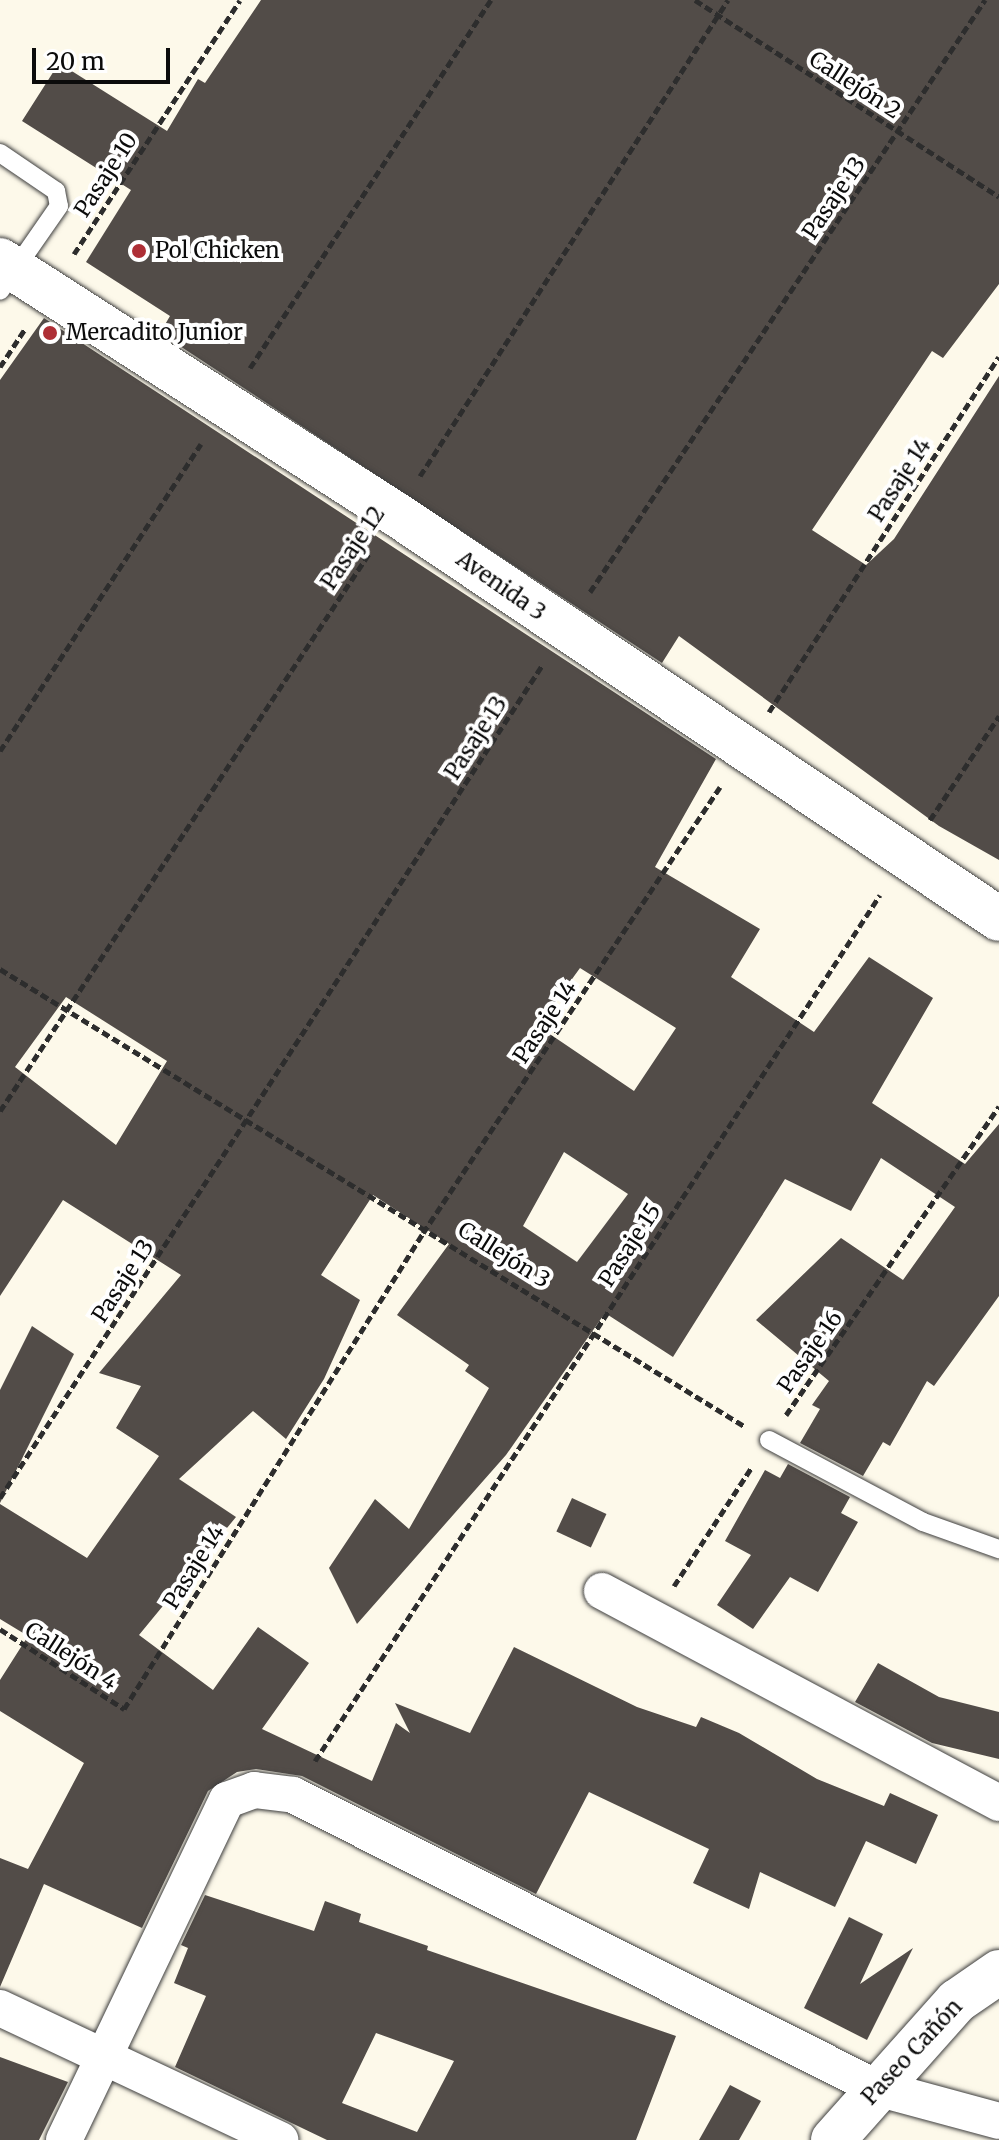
<!DOCTYPE html>
<meta charset="utf-8">
<style>
body{margin:0}
#map{position:relative;width:999px;height:2140px;overflow:hidden;background:#fdf9ea;font-family:Merriweather,serif}
div>[style]{position:absolute}
[style*='--x']{left:calc(var(--x)*1px);top:calc(var(--y)*1px);width:calc(var(--w)*1px);rotate:calc(var(--a)*1deg)}
.building>*{inset:0;background:#524c48;transform-origin:0 0}
.path>*{height:5px;margin-top:-2.5px;transform-origin:0;background:repeating-linear-gradient(90deg,#2d2d2d 0 8px,transparent 0 12px)}
.roads{filter:drop-shadow(0 0 2px #3e3e3e) drop-shadow(0 0 2px #3e3e3e)}
.service>*{height:18px;margin:-9px;padding:0 9px;transform-origin:9px;border-radius:9px;background:#fff}
.minor>*{height:36px;margin:-18px;padding:0 18px;transform-origin:18px;border-radius:18px;background:#fff}
.tertiary>*{height:44px;margin:-22px;padding:0 22px;transform-origin:22px;border-radius:22px;background:#fff}
.dots>*{width:22px;height:22px;translate:-50% -50%;box-sizing:border-box;border:4px solid #fff;border-radius:50%}
span{translate:-50% -50%;white-space:nowrap;text-align:center;line-height:1.15;-webkit-text-stroke:8px #fff;paint-order:stroke}
.street-label{font-size:22px;color:#0b0b0b}
.poi-label{font-size:22px;color:#0b0b0b}
.left{translate:0 -50%;text-align:left}
.scale{position:absolute;left:32px;top:48px;width:138px;height:36px;box-sizing:border-box;border:4px solid #0b0b0b;border-top:0;padding-left:10px;font-size:24px;line-height:28px;white-space:nowrap;color:#0b0b0b;-webkit-text-stroke:6px #fff;paint-order:stroke}
</style>
<div id="map">
<div class="building">
<div style="clip-path:polygon(261px 0,999px 0,999px 284px,943px 358px,932px 351px,812px 530px,866px 565px,894px 539px,999px 376px,999px 860px,939px 826px,679px 636px,662px 663px,160px 333px,170px 316px,86px 262px,131px 190px,22px 121px,59px 63px,167px 131px,198px 79px,205px 83px)"></div>
<div style="clip-path:polygon(evenodd,44px 318px,716px 759px,655px 867px,760px 929px,731px 977px,814px 1032px,869px 957px,933px 998px,872px 1103px,965px 1164px,999px 1124px,999px 1296px,934px 1386px,927px 1381px,890px 1446px,883px 1442px,863px 1476px,800px 1443px,820px 1409px,812px 1405px,829px 1381px,756px 1320px,841px 1238px,903px 1280px,955px 1207px,881px 1158px,851px 1211px,785px 1179px,673px 1357px,605px 1313px,506px 1455px,357px 1624px,329px 1568px,375px 1499px,409px 1529px,489px 1388px,465px 1371px,469px 1365px,397px 1315px,449px 1244px,373px 1195px,321px 1275px,360px 1300px,324px 1379px,286px 1439px,253px 1411px,179px 1479px,236px 1517px,139px 1635px,213px 1690px,258px 1627px,309px 1663px,262px 1729px,372px 1781px,396px 1723px,410px 1733px,395px 1703px,470px 1733px,514px 1647px,637px 1707px,696px 1727px,701px 1717px,739px 1733px,817px 1779px,884px 1806px,890px 1793px,938px 1815px,916px 1864px,866px 1841px,835px 1907px,760px 1872px,749px 1909px,693px 1883px,709px 1849px,589px 1792px,536px 1894px,302px 1776px,256px 1769px,237px 1772px,208px 1791px,142px 1928px,44px 1884px,0 1987px,0 1858px,28px 1869px,84px 1763px,0 1711px,0 1680px,28px 1636px,0 1619px,0 1504px,87px 1558px,159px 1456px,116px 1428px,141px 1386px,99px 1373px,181px 1275px,63px 1200px,0 1296px,0 380px,44px 318px,580px 968px,676px 1028px,634px 1091px,538px 1026px,580px 968px,44px 318px,66px 997px,167px 1061px,116px 1145px,15px 1067px,66px 997px,44px 318px,564px 1152px,628px 1194px,577px 1262px,523px 1226px,564px 1152px)"></div>
<div style="clip-path:polygon(32px 1326px,74px 1354px,0 1503px,0 1390px)"></div>
<div style="clip-path:polygon(788px 1464px,850px 1497px,841px 1513px,858px 1522px,818px 1592px,790px 1577px,753px 1629px,717px 1605px,751px 1555px,725px 1541px,765px 1470px,780px 1478px)"></div>
<div style="left:572px;top:1498px;width:38px;height:37px;rotate:25deg"></div>
<div style="clip-path:polygon(878px 1663px,939px 1697px,999px 1712px,999px 1759px,932px 1743px,855px 1702px)"></div>
<div style="clip-path:polygon(evenodd,205px 1895px,314px 1931px,325px 1901px,361px 1914px,359px 1922px,428px 1946px,427px 1950px,676px 2036px,636px 2140px,327px 2140px,175px 2067px,206px 1996px,174px 1983px,188px 1948px,181px 1945px,205px 1895px,376px 2033px,454px 2061px,417px 2132px,342px 2103px,376px 2033px)"></div>
<div style="clip-path:polygon(849px 1917px,883px 1934px,860px 1984px,913px 1948px,867px 2040px,804px 2008px)"></div>
<div style="clip-path:polygon(0 2057px,68px 2082px,39px 2140px,0 2140px)"></div>
<div style="clip-path:polygon(730px 2085px,761px 2101px,739px 2140px,699px 2140px)"></div>
</div>
<div class="path">
<div style="--x:695;--y:0;--w:362;--a:32.9"></div>
<div style="--x:74;--y:254;--w:303;--a:-56.8"></div>
<div style="--x:0;--y:367;--w:45;--a:-56.7"></div>
<div style="--x:250;--y:368;--w:440;--a:-56.8"></div>
<div style="--x:420;--y:476;--w:567;--a:-57.09"></div>
<div style="--x:590;--y:592;--w:712;--a:-56.29"></div>
<div style="--x:769;--y:712;--w:423;--a:-57.1"></div>
<div style="--x:0;--y:751;--w:367;--a:-56.8"></div>
<div style="--x:930;--y:820;--w:125;--a:-56.4"></div>
<div style="--x:0;--y:969;--w:873;--a:31.56"></div>
<div style="--x:0;--y:1111;--w:670;--a:-56.5"></div>
<div style="--x:786;--y:1415;--w:375;--a:-55.4"></div>
<div style="--x:0;--y:1498;--w:995;--a:-56.93"></div>
<div style="--x:674;--y:1586;--w:142;--a:-56.8"></div>
<div style="--x:0;--y:1629;--w:148;--a:32.8"></div>
<div style="--x:124;--y:1709;--w:562;--a:-57.86"></div>
<div style="--x:423;--y:1233;--w:536;--a:-56.34"></div>
<div style="--x:315;--y:1761;--w:1034;--a:-56.88"></div>
</div>
<div class="roads">
<div class="service">
<div style="--x:0;--y:153;--w:68;--a:34.2"></div>
<div style="--x:56;--y:191;--w:15;--a:79"></div>
<div style="--x:59;--y:206;--w:103;--a:124.8"></div>
<div style="--x:769;--y:1440;--w:174;--a:28"></div>
<div style="--x:923;--y:1522;--w:81;--a:19.6"></div>
</div>
<div class="minor">
<div style="--x:602;--y:1591;--w:450;--a:28.1"></div>
<div style="--x:0;--y:2008;--w:310;--a:25.2"></div>
<div style="--x:64;--y:2140;--w:377;--a:-64.4"></div>
<div style="--x:227;--y:1800;--w:29;--a:-20"></div>
<div style="--x:254;--y:1790;--w:39;--a:7"></div>
<div style="--x:293;--y:1795;--w:653;--a:26.64"></div>
<div style="--x:877;--y:2088;--w:126;--a:15.1"></div>
</div>
<div class="tertiary">
<div style="--x:0;--y:260;--w:470;--a:32.7"></div>
<div style="--x:396;--y:514;--w:726;--a:33.89"></div>
<div style="--x:833;--y:2140;--w:186;--a:-48.3"></div>
<div style="--x:957;--y:2001;--w:51;--a:-34.6"></div>
</div>
</div>
<div class="dots">
<div style="left:139px;top:251px;background:#ae2f36"></div>
<div style="left:50px;top:333px;background:#ae2f36"></div>
</div>
<div class="street-label">
<span style="left:855px;top:85px;rotate:33deg">Callejón 2</span>
<span style="left:106px;top:175px;rotate:-57deg">Pasaje 10</span>
<span style="left:834px;top:198px;rotate:-56deg">Pasaje 13</span>
<span style="left:900px;top:480px;rotate:-57deg">Pasaje 14</span>
<span style="left:353px;top:548px;rotate:-56deg">Pasaje 12</span>
<span style="left:501px;top:586px;rotate:35deg">Avenida 3</span>
<span style="left:476px;top:738px;rotate:-57deg">Pasaje 13</span>
<span style="left:545px;top:1022px;rotate:-56deg">Pasaje 14</span>
<span style="left:630px;top:1245px;rotate:-57deg">Pasaje 15</span>
<span style="left:504px;top:1255px;rotate:32deg">Callejón 3</span>
<span style="left:123px;top:1281px;rotate:-57deg">Pasaje 13</span>
<span style="left:810px;top:1352px;rotate:-55deg">Pasaje 16</span>
<span style="left:194px;top:1567px;rotate:-58deg">Pasaje 14</span>
<span style="left:71px;top:1656px;rotate:33deg">Callejón 4</span>
<span style="left:912px;top:2052px;rotate:-47deg">Paseo Cañón</span>
</div>
<div class="poi-label">
<span class="left" style="left:155px;top:251px">Pol Chicken</span>
<span class="left" style="left:66px;top:333px">Mercadito Junior</span>
</div>
<div class="scale">20 m</div>
</div>
